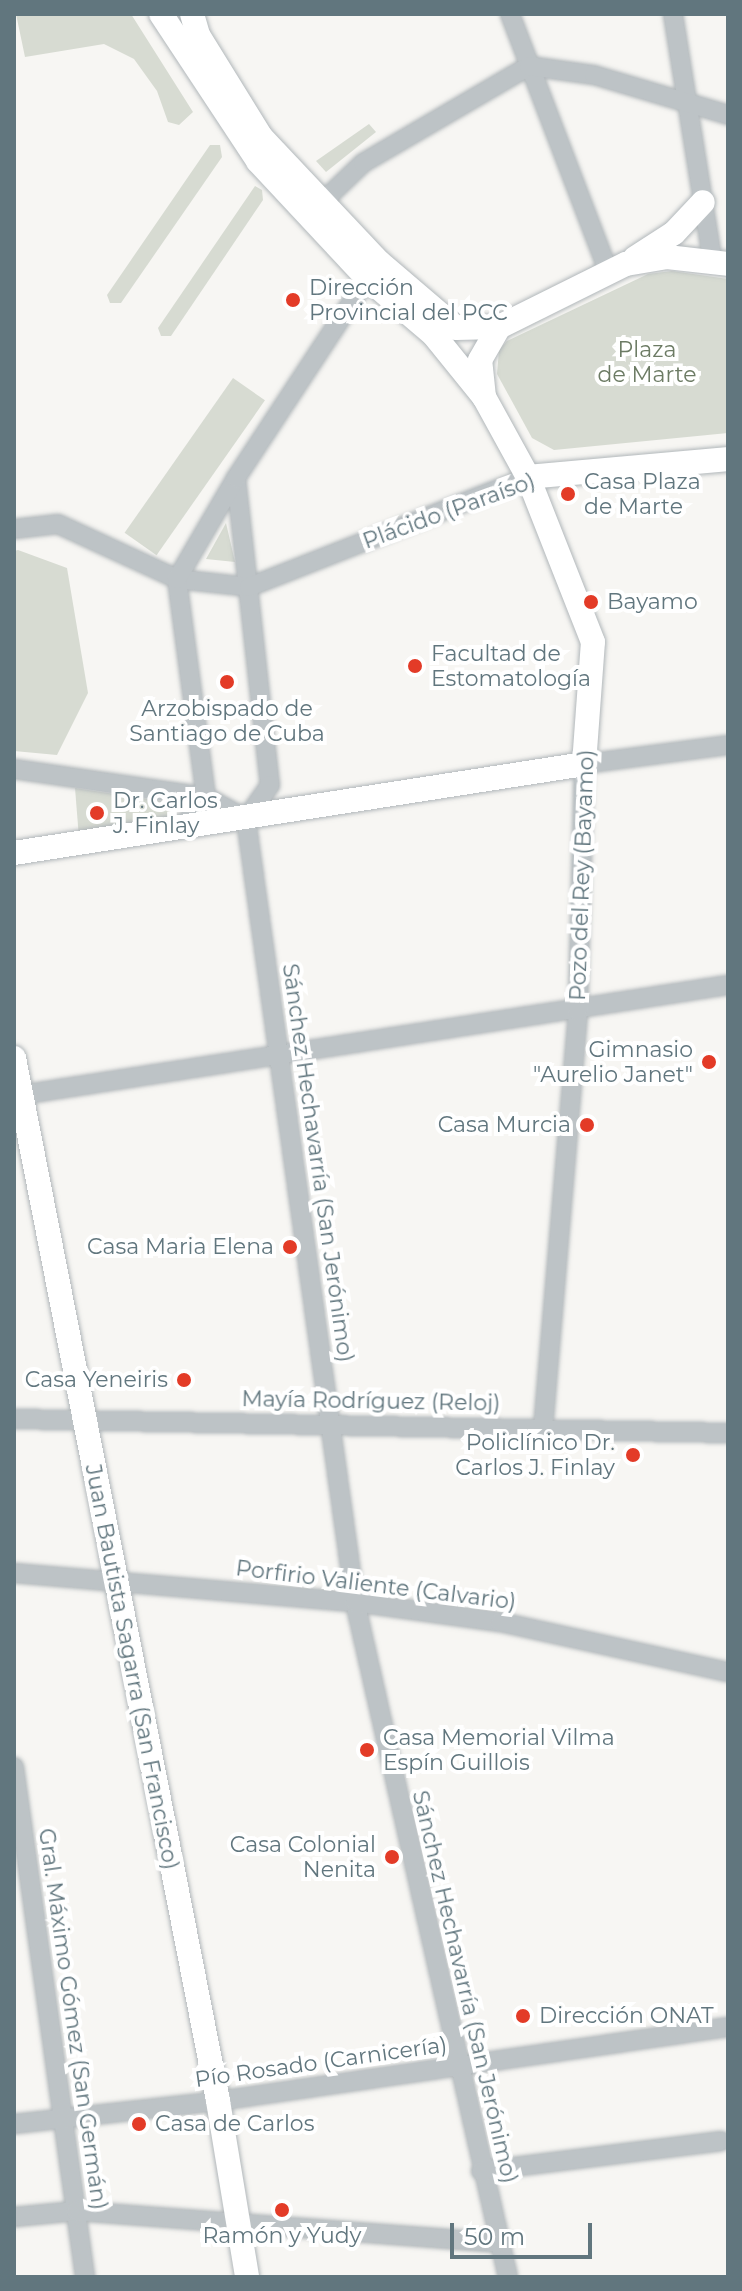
<!DOCTYPE html>
<meta charset="utf-8">
<style>
body{margin:0}
#map{position:relative;width:742px;height:2291px;overflow:hidden;background:#f7f6f3;font-family:Montserrat,sans-serif}
div>[style]{position:absolute}
[style*='--x']{left:calc(var(--x)*1px);top:calc(var(--y)*1px);width:calc(var(--w)*1px);rotate:calc(var(--a)*1deg)}
.green>*{inset:0;background:#d7dbd2;transform-origin:0 0}
.roads{filter:drop-shadow(0 0 2px #b1b7ba) drop-shadow(0 0 2px #b1b7ba)}
.minor>*{height:18px;margin:-9px;padding:0 9px;transform-origin:9px;border-radius:9px;background:#bdc3c6}
.major>*{height:24px;margin:-12px;padding:0 12px;transform-origin:12px;border-radius:12px;background:#fff}
.dots>*{width:22px;height:22px;translate:-50% -50%;box-sizing:border-box;border:4px solid #fff;border-radius:50%}
span{translate:-50% -50%;white-space:nowrap;text-align:center;line-height:1.15;-webkit-text-stroke:8px #fff;paint-order:stroke}
.poi-label{font-size:22px;color:#61767e}
.left{translate:0 -50%;text-align:left}
.right{translate:-100% -50%;text-align:right}
.park-label{font-size:22px;color:#6c7b64}
.street-label{font-size:22px;color:#61767e}
.frame{position:absolute;inset:0;border:16px solid #61767e;pointer-events:none}
.scale{position:absolute;left:450px;top:2223px;width:142px;height:36px;box-sizing:border-box;border:4px solid #61767e;border-top:0;padding-left:10px;font-size:24px;line-height:28px;white-space:nowrap;color:#61767e;-webkit-text-stroke:6px #fff;paint-order:stroke}
</style>
<div id="map">
<div class="green">
<div style="clip-path:polygon(16px 14px,131px 14px,193px 112px,179px 125px,168px 122px,157px 91px,134px 59px,104px 44px,25px 57px)"></div>
<div style="clip-path:polygon(369px 124px,376px 132px,326px 172px,316px 161px)"></div>
<div style="clip-path:polygon(210px 145px,220px 145px,222px 157px,121px 303px,110px 303px,107px 295px)"></div>
<div style="clip-path:polygon(255px 186px,262px 190px,263px 200px,171px 336px,161px 336px,158px 328px)"></div>
<div style="clip-path:polygon(672px 271px,728px 279px,728px 433px,554px 450px,532px 438px,497px 374px,499px 350px,507px 341px,648px 274px)"></div>
<div style="left:233px;top:378px;width:39px;height:189px;rotate:35deg"></div>
<div style="clip-path:polygon(226px 523px,235px 562px,206px 559px)"></div>
<div style="clip-path:polygon(18px 550px,67px 568px,88px 693px,57px 755px,14px 751px,14px 551px)"></div>
<div style="clip-path:polygon(75px 788px,174px 803px,178px 819px,79px 838px)"></div>
</div>
<div class="roads">
<div class="minor">
<div style="--x:510;--y:14;--w:275;--a:69.1"></div>
<div style="--x:673;--y:14;--w:252;--a:80.9"></div>
<div style="--x:314;--y:210;--w:68;--a:-43.8"></div>
<div style="--x:363;--y:163;--w:192;--a:-30.3"></div>
<div style="--x:529;--y:66;--w:66;--a:7.9"></div>
<div style="--x:594;--y:75;--w:140;--a:16.6"></div>
<div style="--x:236;--y:478;--w:309;--a:83.7"></div>
<div style="--x:270;--y:785;--w:42;--a:125.2"></div>
<div style="--x:246;--y:819;--w:791;--a:82.07"></div>
<div style="--x:355;--y:1602;--w:692;--a:77.23"></div>
<div style="--x:14;--y:529;--w:44;--a:-6.5"></div>
<div style="--x:58;--y:524;--w:131;--a:24.8"></div>
<div style="--x:177;--y:579;--w:72;--a:6.3"></div>
<div style="--x:249;--y:587;--w:300;--a:-21.5"></div>
<div style="--x:14;--y:769;--w:194;--a:8.3"></div>
<div style="--x:206;--y:797;--w:46;--a:28.8"></div>
<div style="--x:181;--y:829;--w:41;--a:-52"></div>
<div style="--x:206;--y:797;--w:220;--a:-97.6"></div>
<div style="--x:177;--y:579;--w:117;--a:-59.7"></div>
<div style="--x:236;--y:478;--w:251;--a:-56.7"></div>
<div style="--x:14;--y:1096;--w:723;--a:-8.84"></div>
<div style="--x:14;--y:1419;--w:714;--a:1.12"></div>
<div style="--x:543;--y:1429;--w:419;--a:-85.2"></div>
<div style="--x:578;--y:1011;--w:247;--a:-88.6"></div>
<div style="--x:584;--y:764;--w:145;--a:-7.5"></div>
<div style="--x:14;--y:1573;--w:342;--a:4.9"></div>
<div style="--x:355;--y:1602;--w:146;--a:7.9"></div>
<div style="--x:500;--y:1622;--w:233;--a:12.4"></div>
<div style="--x:14;--y:1767;--w:515;--a:82.07"></div>
<div style="--x:14;--y:2124;--w:205;--a:-6.4"></div>
<div style="--x:218;--y:2101;--w:515;--a:-8.26"></div>
<div style="--x:481;--y:2171;--w:242;--a:-7.1"></div>
<div style="--x:14;--y:2217;--w:62;--a:-5.5"></div>
<div style="--x:76;--y:2211;--w:424;--a:4.3"></div>
</div>
<div class="major">
<div style="--x:192;--y:14;--w:22;--a:74"></div>
<div style="--x:198;--y:35;--w:120;--a:58.3"></div>
<div style="--x:261;--y:137;--w:172;--a:46.7"></div>
<div style="--x:379;--y:262;--w:101;--a:40.6"></div>
<div style="--x:456;--y:328;--w:43;--a:-1.3"></div>
<div style="--x:635;--y:258;--w:46;--a:-32.7"></div>
<div style="--x:674;--y:233;--w:42;--a:-46.9"></div>
<div style="--x:484;--y:397;--w:37;--a:-96"></div>
<div style="--x:480;--y:360;--w:38;--a:-60"></div>
<div style="--x:499;--y:327;--w:142;--a:-26.4"></div>
<div style="--x:626;--y:264;--w:42;--a:-9.7"></div>
<div style="--x:667;--y:257;--w:61;--a:6.5"></div>
<div style="--x:528;--y:477;--w:201;--a:-5.1"></div>
<div style="--x:14;--y:853;--w:577;--a:-8.87"></div>
<div style="--x:584;--y:764;--w:122;--a:-85.8"></div>
<div style="--x:593;--y:642;--w:177;--a:-111.5"></div>
<div style="--x:528;--y:477;--w:91;--a:-118.8"></div>
<div style="--x:484;--y:397;--w:81;--a:-129"></div>
<div style="--x:433;--y:334;--w:87;--a:-139.7"></div>
<div style="--x:367;--y:278;--w:160;--a:-133"></div>
<div style="--x:258;--y:161;--w:176;--a:-123.4"></div>
<div style="--x:14;--y:1058;--w:1063;--a:78.93"></div>
<div style="--x:218;--y:2101;--w:178;--a:80.6"></div>
</div>
</div>
<div class="dots">
<div style="left:293px;top:300px;background:#e33b27"></div>
<div style="left:568px;top:494px;background:#e33b27"></div>
<div style="left:591px;top:602px;background:#e33b27"></div>
<div style="left:415px;top:666px;background:#e33b27"></div>
<div style="left:227px;top:682px;background:#e33b27"></div>
<div style="left:97px;top:813px;background:#e33b27"></div>
<div style="left:709px;top:1062px;background:#e33b27"></div>
<div style="left:587px;top:1125px;background:#e33b27"></div>
<div style="left:290px;top:1247px;background:#e33b27"></div>
<div style="left:184px;top:1380px;background:#e33b27"></div>
<div style="left:633px;top:1455px;background:#e33b27"></div>
<div style="left:367px;top:1750px;background:#e33b27"></div>
<div style="left:392px;top:1857px;background:#e33b27"></div>
<div style="left:523px;top:2016px;background:#e33b27"></div>
<div style="left:139px;top:2124px;background:#e33b27"></div>
<div style="left:282px;top:2210px;background:#e33b27"></div>
</div>
<div class="poi-label">
<span class="left" style="left:309px;top:300px">Dirección<br>Provincial del PCC</span>
<span class="left" style="left:584px;top:494px">Casa Plaza<br>de Marte</span>
<span class="left" style="left:607px;top:602px">Bayamo</span>
<span class="left" style="left:431px;top:666px">Facultad de<br>Estomatología</span>
<span style="left:227px;top:721px">Arzobispado de<br>Santiago de Cuba</span>
<span class="left" style="left:113px;top:813px">Dr. Carlos<br>J. Finlay</span>
<span class="right" style="left:693px;top:1062px">Gimnasio<br>"Aurelio Janet"</span>
<span class="right" style="left:571px;top:1125px">Casa Murcia</span>
<span class="right" style="left:274px;top:1247px">Casa Maria Elena</span>
<span class="right" style="left:168px;top:1380px">Casa Yeneiris</span>
<span class="right" style="left:615px;top:1455px">Policlínico Dr.<br>Carlos J. Finlay</span>
<span class="left" style="left:383px;top:1750px">Casa Memorial Vilma<br>Espín Guillois</span>
<span class="right" style="left:376px;top:1857px">Casa Colonial<br>Nenita</span>
<span class="left" style="left:539px;top:2016px">Dirección ONAT</span>
<span class="left" style="left:155px;top:2124px">Casa de Carlos</span>
<span style="left:282px;top:2236px">Ramón y Yudy</span>
</div>
<div class="park-label">
<span style="left:647px;top:362px">Plaza<br>de Marte</span>
</div>
<div class="street-label">
<span style="left:449px;top:511px;rotate:-20deg">Plácido (Paraíso)</span>
<span style="left:582px;top:875px;rotate:-88deg">Pozo del Rey (Bayamo)</span>
<span style="left:318px;top:1163px;rotate:82deg">Sánchez Hechavarría (San Jerónimo)</span>
<span style="left:371px;top:1401px;rotate:1deg">Mayía Rodríguez (Reloj)</span>
<span style="left:376px;top:1585px;rotate:7deg">Porfirio Valiente (Calvario)</span>
<span style="left:132px;top:1667px;rotate:79deg">Juan Bautista Sagarra (San Francisco)</span>
<span style="left:465px;top:1987px;rotate:77deg">Sánchez Hechavarría (San Jerónimo)</span>
<span style="left:73px;top:2019px;rotate:82deg">Gral. Máximo Gómez (San Germán)</span>
<span style="left:321px;top:2062px;rotate:-8deg">Pío Rosado (Carnicería)</span>
</div>
<div class="frame"></div>
<div class="scale">50 m</div>
</div>
